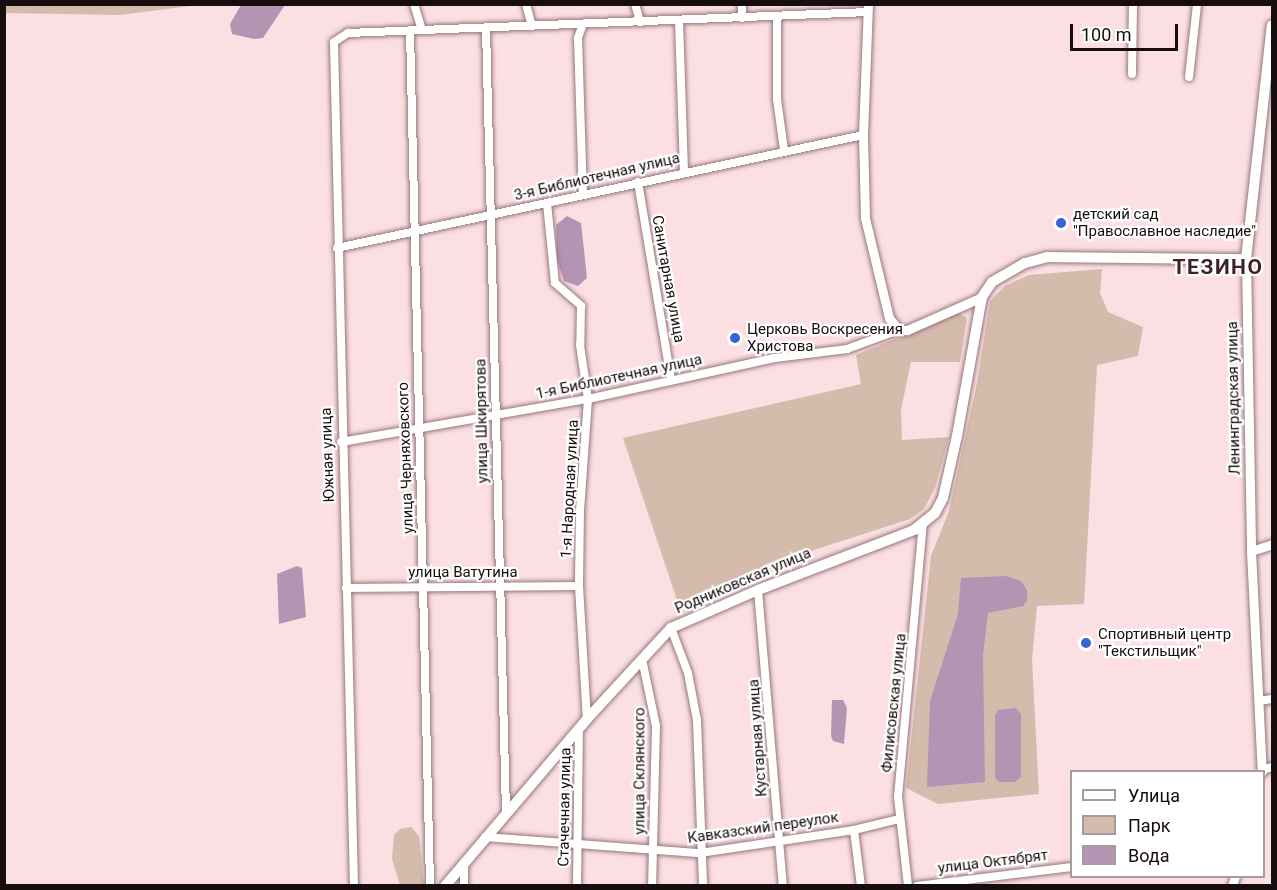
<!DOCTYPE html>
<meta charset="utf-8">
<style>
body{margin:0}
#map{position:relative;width:1277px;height:890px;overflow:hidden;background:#fbdfe2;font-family:Roboto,sans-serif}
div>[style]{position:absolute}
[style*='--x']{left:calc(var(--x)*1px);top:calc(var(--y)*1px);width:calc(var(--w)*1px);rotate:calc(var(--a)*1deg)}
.green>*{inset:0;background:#d5bbac}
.water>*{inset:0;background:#b594b3}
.roads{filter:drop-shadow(0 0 2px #96777b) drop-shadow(0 0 2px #96777b)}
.minor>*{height:8px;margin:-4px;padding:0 4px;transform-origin:4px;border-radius:4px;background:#fff}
.tertiary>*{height:9px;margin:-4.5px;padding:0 4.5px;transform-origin:4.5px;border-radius:4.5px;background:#fff}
.secondary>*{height:10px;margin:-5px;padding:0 5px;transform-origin:5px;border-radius:5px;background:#fff}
.dots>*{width:16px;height:16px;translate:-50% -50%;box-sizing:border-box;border:3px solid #fff;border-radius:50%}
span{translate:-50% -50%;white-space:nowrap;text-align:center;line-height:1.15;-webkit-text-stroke:4.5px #fff;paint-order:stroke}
.street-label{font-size:15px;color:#170c0e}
.poi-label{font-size:15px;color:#170c0e}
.left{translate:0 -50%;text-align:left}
.district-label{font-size:21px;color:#3c2226;font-weight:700;letter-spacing:1.5px}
.frame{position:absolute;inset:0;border:6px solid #170c0e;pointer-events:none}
.legend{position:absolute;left:1070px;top:770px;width:195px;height:108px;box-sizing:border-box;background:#fff;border:2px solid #a29e9f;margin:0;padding:8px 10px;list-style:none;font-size:18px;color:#170c0e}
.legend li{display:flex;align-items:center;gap:12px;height:30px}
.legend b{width:30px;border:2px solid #a29e9f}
.scale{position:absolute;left:1070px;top:24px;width:108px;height:27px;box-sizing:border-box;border:3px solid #170c0e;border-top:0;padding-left:8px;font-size:18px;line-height:21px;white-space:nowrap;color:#170c0e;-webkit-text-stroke:4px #fff;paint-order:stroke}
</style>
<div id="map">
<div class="green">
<div style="clip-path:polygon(4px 5px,5px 4px,198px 5px,120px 15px,5px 13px)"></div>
<div style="clip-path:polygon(1102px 269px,1100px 293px,1108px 312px,1143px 327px,1138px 356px,1097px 365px,1084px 604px,1037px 606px,1032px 660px,1039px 794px,938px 804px,906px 788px,931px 556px,949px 511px,977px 383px,990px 301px,1005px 286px,1029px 275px)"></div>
<div style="clip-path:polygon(958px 313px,967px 318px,960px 362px,911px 362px,901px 410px,902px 440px,949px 437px,935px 488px,924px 509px,910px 519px,780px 561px,678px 603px,623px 438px,861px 384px,856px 355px)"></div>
<div style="clip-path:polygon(411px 827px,419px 836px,424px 885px,400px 885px,392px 859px,394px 835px,400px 829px)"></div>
</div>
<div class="water">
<div style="clip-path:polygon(241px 5px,241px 4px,285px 5px,263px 38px,254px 39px,232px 34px,230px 24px)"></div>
<div style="clip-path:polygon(567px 216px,581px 223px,587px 278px,578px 286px,564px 281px,557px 260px,556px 225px)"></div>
<div style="clip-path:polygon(297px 566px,302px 568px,306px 617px,279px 624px,277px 574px)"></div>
<div style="clip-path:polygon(1006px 576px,1021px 581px,1027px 590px,1027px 601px,1023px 606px,988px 613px,983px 656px,985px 782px,927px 787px,930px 701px,958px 614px,961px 578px)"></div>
<div style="clip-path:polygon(832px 700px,843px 700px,847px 708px,844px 744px,833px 741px,831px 736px)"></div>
<div style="clip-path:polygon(1016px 708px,1021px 714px,1021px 777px,1015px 782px,999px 782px,995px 778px,995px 716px,998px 710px)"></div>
</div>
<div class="roads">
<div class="minor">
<div style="--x:414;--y:4;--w:27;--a:73"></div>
<div style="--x:526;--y:4;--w:23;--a:75"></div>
<div style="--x:635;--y:4;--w:19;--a:74"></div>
<div style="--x:777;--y:16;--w:83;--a:90"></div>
<div style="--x:777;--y:99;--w:51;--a:82.2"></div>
<div style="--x:742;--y:18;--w:14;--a:-90"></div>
<div style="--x:679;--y:21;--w:150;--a:88.1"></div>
<div style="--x:583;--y:24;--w:15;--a:110"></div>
<div style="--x:578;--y:38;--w:156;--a:88.2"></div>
<div style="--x:486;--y:28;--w:786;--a:88.54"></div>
<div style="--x:410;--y:30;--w:856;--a:88.66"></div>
<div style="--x:1132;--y:74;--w:70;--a:-89.2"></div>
<div style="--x:1189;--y:77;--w:73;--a:-83.7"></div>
<div style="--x:638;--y:182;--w:201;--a:80.5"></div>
<div style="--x:547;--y:203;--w:80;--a:84.3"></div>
<div style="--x:555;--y:283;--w:35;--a:41"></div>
<div style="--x:581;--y:306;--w:39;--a:91"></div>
<div style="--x:580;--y:345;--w:55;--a:81.6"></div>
<div style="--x:588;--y:399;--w:111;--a:94.1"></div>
<div style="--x:580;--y:510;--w:76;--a:90.8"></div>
<div style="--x:579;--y:586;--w:133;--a:86.6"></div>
<div style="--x:337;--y:248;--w:538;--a:-12.12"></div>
<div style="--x:341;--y:442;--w:251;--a:-9.9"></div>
<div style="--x:588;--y:399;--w:191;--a:-12.4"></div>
<div style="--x:775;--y:358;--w:73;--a:-7.1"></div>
<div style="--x:847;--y:349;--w:55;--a:-20.1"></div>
<div style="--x:346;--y:588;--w:233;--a:-0.5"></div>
<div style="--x:758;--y:590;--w:297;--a:85.2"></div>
<div style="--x:671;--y:628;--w:48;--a:69.3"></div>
<div style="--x:688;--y:673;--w:48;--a:79.2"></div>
<div style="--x:697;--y:720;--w:166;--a:87.9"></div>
<div style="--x:642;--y:659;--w:68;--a:78.2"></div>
<div style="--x:656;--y:726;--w:160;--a:91.4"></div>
<div style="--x:1259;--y:701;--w:13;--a:-9"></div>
<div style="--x:1262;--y:770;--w:10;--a:-17"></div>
<div style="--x:854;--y:830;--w:56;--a:82.9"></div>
<div style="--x:485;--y:837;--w:216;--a:4.3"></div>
<div style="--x:700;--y:853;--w:156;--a:-8.5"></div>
<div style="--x:854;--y:830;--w:46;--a:-13.7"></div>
<div style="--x:354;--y:886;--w:844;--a:-91.36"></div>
<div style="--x:334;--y:42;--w:17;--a:-33"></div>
<div style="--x:348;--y:33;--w:520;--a:-2.31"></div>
<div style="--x:464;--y:886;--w:23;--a:-90"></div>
<div style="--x:577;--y:886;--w:158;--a:-89.3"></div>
<div style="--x:908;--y:886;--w:90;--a:-96.4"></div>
<div style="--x:898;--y:797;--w:274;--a:-84.8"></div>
<div style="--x:917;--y:886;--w:156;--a:-7"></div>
</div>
<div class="tertiary">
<div style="--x:868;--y:4;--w:131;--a:92.2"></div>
<div style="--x:863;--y:135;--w:83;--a:88.6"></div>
<div style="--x:865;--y:218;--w:103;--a:76.5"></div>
<div style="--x:889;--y:318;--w:16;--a:50"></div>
<div style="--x:899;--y:330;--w:8;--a:0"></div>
<div style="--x:907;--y:330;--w:82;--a:-23.7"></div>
<div style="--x:1246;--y:259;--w:292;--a:89"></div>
<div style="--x:1251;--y:551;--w:221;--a:87.2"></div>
<div style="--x:1251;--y:551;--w:22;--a:-18"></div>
<div style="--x:1232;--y:886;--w:10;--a:-73"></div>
</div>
<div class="secondary">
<div style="--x:445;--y:886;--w:219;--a:-49.6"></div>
<div style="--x:587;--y:719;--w:124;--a:-47.3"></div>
<div style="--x:671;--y:628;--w:95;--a:-23.6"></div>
<div style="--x:758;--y:590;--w:167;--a:-21"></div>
<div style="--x:914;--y:530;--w:27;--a:-39"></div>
<div style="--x:935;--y:513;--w:17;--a:-62"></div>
<div style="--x:943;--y:498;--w:64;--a:-77.3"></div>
<div style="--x:957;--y:436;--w:141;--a:-79.8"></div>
<div style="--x:982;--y:297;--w:18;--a:-56"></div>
<div style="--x:992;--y:282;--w:38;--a:-30"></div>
<div style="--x:1025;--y:263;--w:23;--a:-15"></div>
<div style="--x:1047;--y:257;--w:199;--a:0.6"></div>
<div style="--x:1246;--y:259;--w:235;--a:-83.7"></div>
</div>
</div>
<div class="dots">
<div style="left:1061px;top:223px;background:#3663d3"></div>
<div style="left:735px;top:338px;background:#3663d3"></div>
<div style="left:1086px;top:643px;background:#3663d3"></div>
</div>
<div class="street-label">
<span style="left:597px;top:177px;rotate:-13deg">3-я Библиотечная улица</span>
<span style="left:668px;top:279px;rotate:80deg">Санитарная улица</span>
<span style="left:619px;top:377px;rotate:-12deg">1-я Библиотечная улица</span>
<span style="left:1234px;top:398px;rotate:-91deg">Ленинградская улица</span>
<span style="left:482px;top:421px;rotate:-91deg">улица Шкирятова</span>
<span style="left:328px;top:455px;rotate:-92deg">Южная улица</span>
<span style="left:406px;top:458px;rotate:-92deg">улица Черняховского</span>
<span style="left:570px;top:489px;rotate:-87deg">1-я Народная улица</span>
<span style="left:463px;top:573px">улица Ватутина</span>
<span style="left:743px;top:581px;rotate:-23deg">Родниковская улица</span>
<span style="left:894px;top:703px;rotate:-84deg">Филисовская улица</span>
<span style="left:758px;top:738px;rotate:-94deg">Кустарная улица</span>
<span style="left:640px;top:771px;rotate:-90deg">улица Склянского</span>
<span style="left:565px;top:807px;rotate:-89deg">Стачечная улица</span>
<span style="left:763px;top:828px;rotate:-8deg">Кавказский переулок</span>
<span style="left:993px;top:862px;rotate:-7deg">улица Октябрят</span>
</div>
<div class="poi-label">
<span class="left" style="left:1073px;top:223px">детский сад<br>"Православное наследие"</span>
<span class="left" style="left:747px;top:338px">Церковь Воскресения<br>Христова</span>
<span class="left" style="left:1098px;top:643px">Спортивный центр<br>"Текстильщик"</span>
</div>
<div class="district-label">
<span style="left:1218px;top:267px">ТЕЗИНО</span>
</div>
<div class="frame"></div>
<ul class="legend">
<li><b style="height:8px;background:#fff"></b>Улица</li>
<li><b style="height:16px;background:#d5bbac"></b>Парк</li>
<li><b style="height:16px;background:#b594b3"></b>Вода</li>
</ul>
<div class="scale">100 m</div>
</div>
